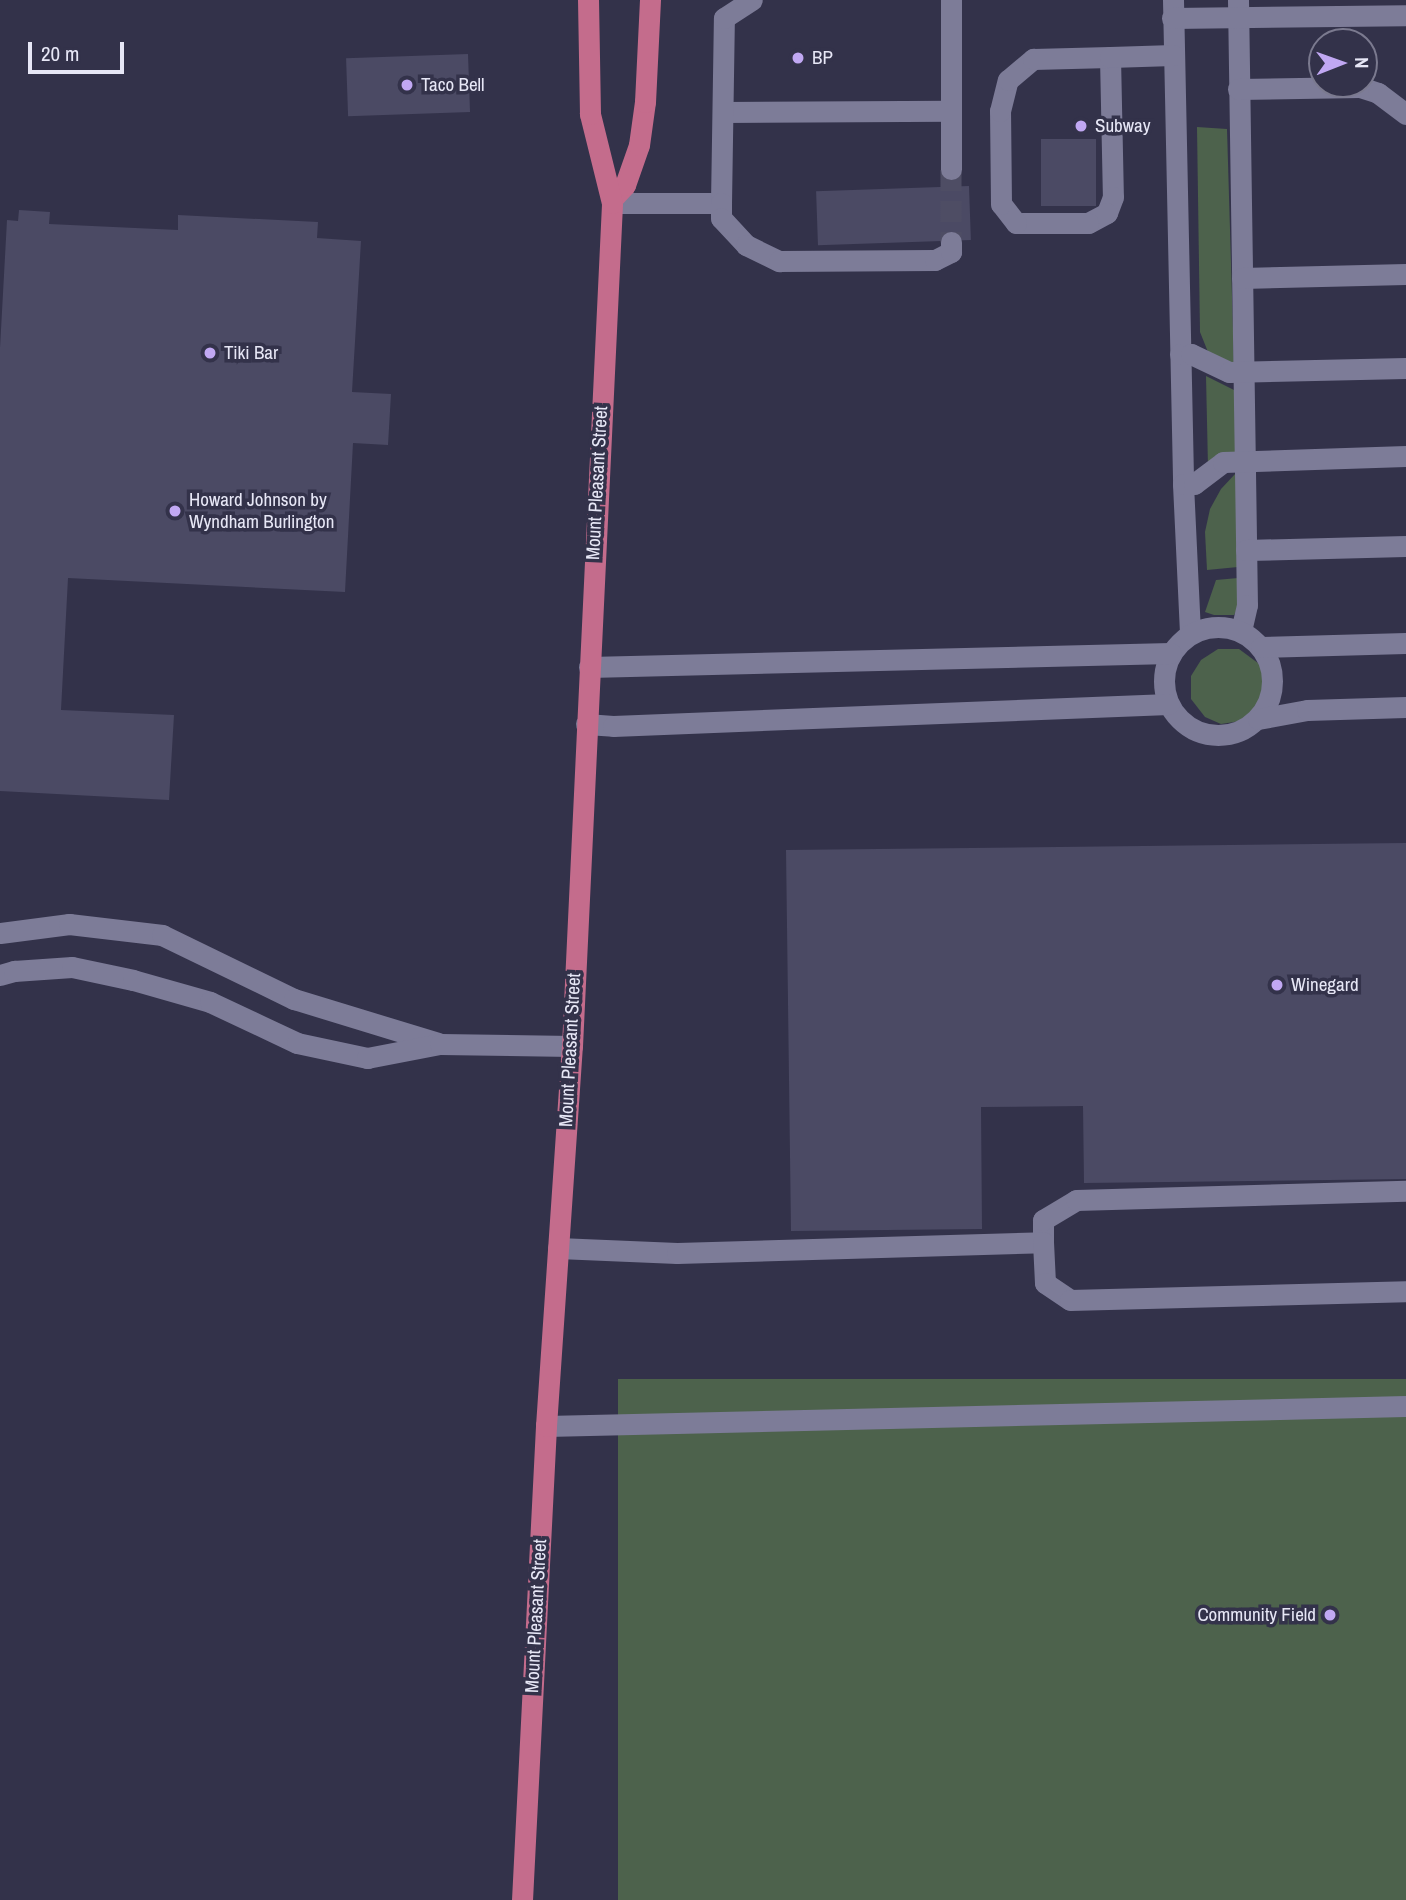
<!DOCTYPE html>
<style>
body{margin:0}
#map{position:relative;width:1406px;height:1900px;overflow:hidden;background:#33324a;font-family:"Archivo Narrow",sans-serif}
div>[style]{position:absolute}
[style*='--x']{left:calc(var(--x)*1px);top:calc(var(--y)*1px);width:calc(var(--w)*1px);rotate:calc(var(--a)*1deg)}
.green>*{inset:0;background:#4d624c;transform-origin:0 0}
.building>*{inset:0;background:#4b4a64;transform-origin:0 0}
.minor-tunnel>*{height:21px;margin-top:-10.5px;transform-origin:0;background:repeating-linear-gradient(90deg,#4e4d64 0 21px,transparent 0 31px)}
.minor>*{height:21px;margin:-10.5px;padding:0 10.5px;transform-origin:10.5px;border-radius:10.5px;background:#7d7c98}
.minor>.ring{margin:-10.5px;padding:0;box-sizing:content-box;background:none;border:21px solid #7d7c98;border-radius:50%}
.major>*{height:21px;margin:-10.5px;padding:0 10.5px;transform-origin:10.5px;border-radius:10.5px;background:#c46c8c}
.dots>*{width:19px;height:19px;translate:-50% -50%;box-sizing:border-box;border:4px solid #33324a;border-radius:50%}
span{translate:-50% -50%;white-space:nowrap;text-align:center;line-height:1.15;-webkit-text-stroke:7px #33324a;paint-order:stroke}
.poi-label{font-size:19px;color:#e7e7f6}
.left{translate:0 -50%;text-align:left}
.right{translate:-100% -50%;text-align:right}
.street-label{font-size:19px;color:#e7e7f6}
.north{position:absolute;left:1308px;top:28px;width:70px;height:70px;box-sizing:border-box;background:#33324a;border:2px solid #7b7a8f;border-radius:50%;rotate:89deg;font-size:19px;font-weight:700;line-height:28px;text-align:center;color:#e7e7f6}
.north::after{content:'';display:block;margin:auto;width:24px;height:32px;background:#c1a8f3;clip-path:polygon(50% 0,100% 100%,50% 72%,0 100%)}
.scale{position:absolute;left:28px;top:42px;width:96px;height:32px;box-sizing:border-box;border:4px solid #e7e7f6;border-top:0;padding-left:9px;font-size:21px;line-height:24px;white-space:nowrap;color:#e7e7f6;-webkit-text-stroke:5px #33324a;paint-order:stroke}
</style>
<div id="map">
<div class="green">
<div style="clip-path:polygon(1197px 127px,1227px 129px,1234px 364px,1208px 352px,1200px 332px)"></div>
<div style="clip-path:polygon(1206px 376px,1236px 391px,1236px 452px,1208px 467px)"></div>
<div style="clip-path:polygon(1236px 473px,1238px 567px,1207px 570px,1205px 532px,1210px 509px,1221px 489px)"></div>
<div style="clip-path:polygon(1238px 578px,1239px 606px,1234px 615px,1214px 615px,1205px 612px,1216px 580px)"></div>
<div style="clip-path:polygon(1218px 649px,1239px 649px,1262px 666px,1264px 697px,1247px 720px,1221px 724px,1205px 717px,1191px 699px,1191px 676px,1201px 660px)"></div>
<div style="left:1406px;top:1379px;width:521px;height:788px;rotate:90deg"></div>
</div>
<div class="building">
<div style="left:468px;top:54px;width:58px;height:122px;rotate:88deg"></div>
<div style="left:1041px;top:139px;width:55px;height:67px"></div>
<div style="left:969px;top:186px;width:54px;height:153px;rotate:88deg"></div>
<div style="clip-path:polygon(19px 210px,50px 212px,49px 224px,178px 230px,178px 215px,318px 222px,317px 238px,361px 241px,352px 392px,391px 394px,388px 445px,353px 443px,345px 592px,68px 578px,61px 710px,174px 715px,169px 800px,0 791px,0 348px,7px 220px,18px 221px)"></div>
<div style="clip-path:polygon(1406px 843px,1406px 1179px,1084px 1183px,1083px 1106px,981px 1107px,982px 1229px,791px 1231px,786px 850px)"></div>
</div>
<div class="minor-tunnel">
<div style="--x:951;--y:169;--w:73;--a:90"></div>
</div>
<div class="minor">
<div style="--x:1173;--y:0;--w:484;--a:88.8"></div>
<div style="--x:1183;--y:484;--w:150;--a:87.3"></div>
<div style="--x:1238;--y:0;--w:605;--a:89.15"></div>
<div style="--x:1247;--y:605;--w:26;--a:103"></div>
<div style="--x:1172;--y:18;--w:234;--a:-0.7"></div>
<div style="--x:1110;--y:57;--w:140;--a:88.8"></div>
<div style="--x:1113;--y:197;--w:17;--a:111"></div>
<div style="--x:1107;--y:213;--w:21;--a:152"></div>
<div style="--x:1088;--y:223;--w:72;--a:180"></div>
<div style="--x:1016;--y:223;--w:24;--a:-128"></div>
<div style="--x:1001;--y:204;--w:93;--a:-90.6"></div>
<div style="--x:1000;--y:111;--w:32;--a:-76"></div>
<div style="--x:1008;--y:80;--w:33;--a:-40"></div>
<div style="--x:1033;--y:59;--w:77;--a:-1.5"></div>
<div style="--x:1110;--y:57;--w:63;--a:-1.8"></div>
<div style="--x:1238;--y:89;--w:122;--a:-0.9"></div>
<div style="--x:1360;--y:87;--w:19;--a:18"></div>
<div style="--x:1378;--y:93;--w:35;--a:37"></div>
<div style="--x:723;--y:112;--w:228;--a:-0.3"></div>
<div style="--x:951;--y:169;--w:169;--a:-90"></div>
<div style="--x:612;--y:203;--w:109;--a:0"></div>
<div style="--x:721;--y:203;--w:185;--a:-89.1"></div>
<div style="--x:724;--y:18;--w:33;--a:-33"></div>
<div style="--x:721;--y:203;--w:15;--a:90"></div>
<div style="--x:721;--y:218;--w:37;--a:47"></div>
<div style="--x:746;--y:245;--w:37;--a:26"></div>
<div style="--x:779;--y:261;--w:156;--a:-0.4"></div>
<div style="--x:935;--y:260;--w:18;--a:-27"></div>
<div style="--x:951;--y:252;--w:10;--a:-90"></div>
<div style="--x:1242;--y:278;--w:164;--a:-1.4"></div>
<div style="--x:1180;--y:354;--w:11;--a:0"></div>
<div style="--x:1191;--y:354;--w:42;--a:25.3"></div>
<div style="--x:1229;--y:372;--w:177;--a:-1.3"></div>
<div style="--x:1183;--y:484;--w:11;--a:0"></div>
<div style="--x:1194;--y:484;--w:36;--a:-37"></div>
<div style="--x:1223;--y:462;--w:183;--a:-1.9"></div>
<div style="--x:1246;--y:550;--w:160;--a:-1.4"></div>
<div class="ring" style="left:1164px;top:627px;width:87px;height:87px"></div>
<div style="--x:1261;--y:647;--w:145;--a:-1.6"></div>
<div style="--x:589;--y:667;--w:582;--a:-1.38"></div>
<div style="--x:1258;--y:719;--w:50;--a:-10.4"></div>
<div style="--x:1307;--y:710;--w:99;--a:-1.7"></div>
<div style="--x:586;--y:724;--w:27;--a:4"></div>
<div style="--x:613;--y:726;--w:556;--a:-2.27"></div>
<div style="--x:0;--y:933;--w:70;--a:-7.4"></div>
<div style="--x:69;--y:924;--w:94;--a:6.7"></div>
<div style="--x:162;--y:935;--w:147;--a:25.9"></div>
<div style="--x:294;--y:999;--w:151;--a:17"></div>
<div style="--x:0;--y:975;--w:15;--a:-16"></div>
<div style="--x:14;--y:971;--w:58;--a:-3.9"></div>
<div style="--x:72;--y:967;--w:62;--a:12"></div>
<div style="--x:133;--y:980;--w:80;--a:15.9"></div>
<div style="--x:210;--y:1002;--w:96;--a:25.2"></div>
<div style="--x:297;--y:1043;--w:72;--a:12.1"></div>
<div style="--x:367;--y:1058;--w:74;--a:-10.9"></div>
<div style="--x:440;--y:1044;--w:132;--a:0.9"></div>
<div style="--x:1043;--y:1242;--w:22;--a:-90"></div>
<div style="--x:1043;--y:1220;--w:39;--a:-31"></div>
<div style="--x:1076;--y:1200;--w:330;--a:-1.6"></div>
<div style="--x:558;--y:1248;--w:119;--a:2.4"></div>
<div style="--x:677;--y:1253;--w:366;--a:-1.7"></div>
<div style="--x:1043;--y:1242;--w:41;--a:87.2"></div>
<div style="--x:1045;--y:1283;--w:30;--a:34"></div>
<div style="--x:1070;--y:1300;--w:336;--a:-1.5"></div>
<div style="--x:546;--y:1426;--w:860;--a:-1.33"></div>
</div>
<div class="major">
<div style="--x:612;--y:199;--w:19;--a:-47"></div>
<div style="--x:625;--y:185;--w:42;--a:-70.7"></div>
<div style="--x:639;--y:145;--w:43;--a:-82.1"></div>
<div style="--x:645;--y:102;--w:102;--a:-87.2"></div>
<div style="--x:522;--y:1900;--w:475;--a:-87.1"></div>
<div style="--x:546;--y:1426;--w:381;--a:-86.1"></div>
<div style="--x:572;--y:1046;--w:844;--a:-87.28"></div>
<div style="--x:612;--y:203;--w:92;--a:-103.9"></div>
<div style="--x:590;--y:114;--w:114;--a:-91"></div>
</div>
<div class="dots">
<div style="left:798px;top:58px;background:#c1a8f3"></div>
<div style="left:407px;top:85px;background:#c1a8f3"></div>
<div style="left:1081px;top:126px;background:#c1a8f3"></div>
<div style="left:210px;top:353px;background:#c1a8f3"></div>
<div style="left:175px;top:511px;background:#c1a8f3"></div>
<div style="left:1277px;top:985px;background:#c1a8f3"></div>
<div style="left:1330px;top:1615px;background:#c1a8f3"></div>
</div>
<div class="poi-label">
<span class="left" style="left:812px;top:58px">BP</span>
<span class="left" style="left:421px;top:85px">Taco Bell</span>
<span class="left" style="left:1095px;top:126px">Subway</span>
<span class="left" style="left:224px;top:353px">Tiki Bar</span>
<span class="left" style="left:189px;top:511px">Howard Johnson by<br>Wyndham Burlington</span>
<span class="left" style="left:1291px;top:985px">Winegard</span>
<span class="right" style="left:1316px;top:1615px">Community Field</span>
</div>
<div class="street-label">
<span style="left:597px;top:483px;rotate:-87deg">Mount Pleasant Street</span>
<span style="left:570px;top:1050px;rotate:-87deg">Mount Pleasant Street</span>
<span style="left:536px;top:1616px;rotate:-87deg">Mount Pleasant Street</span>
</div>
<div class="north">N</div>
<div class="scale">20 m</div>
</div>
